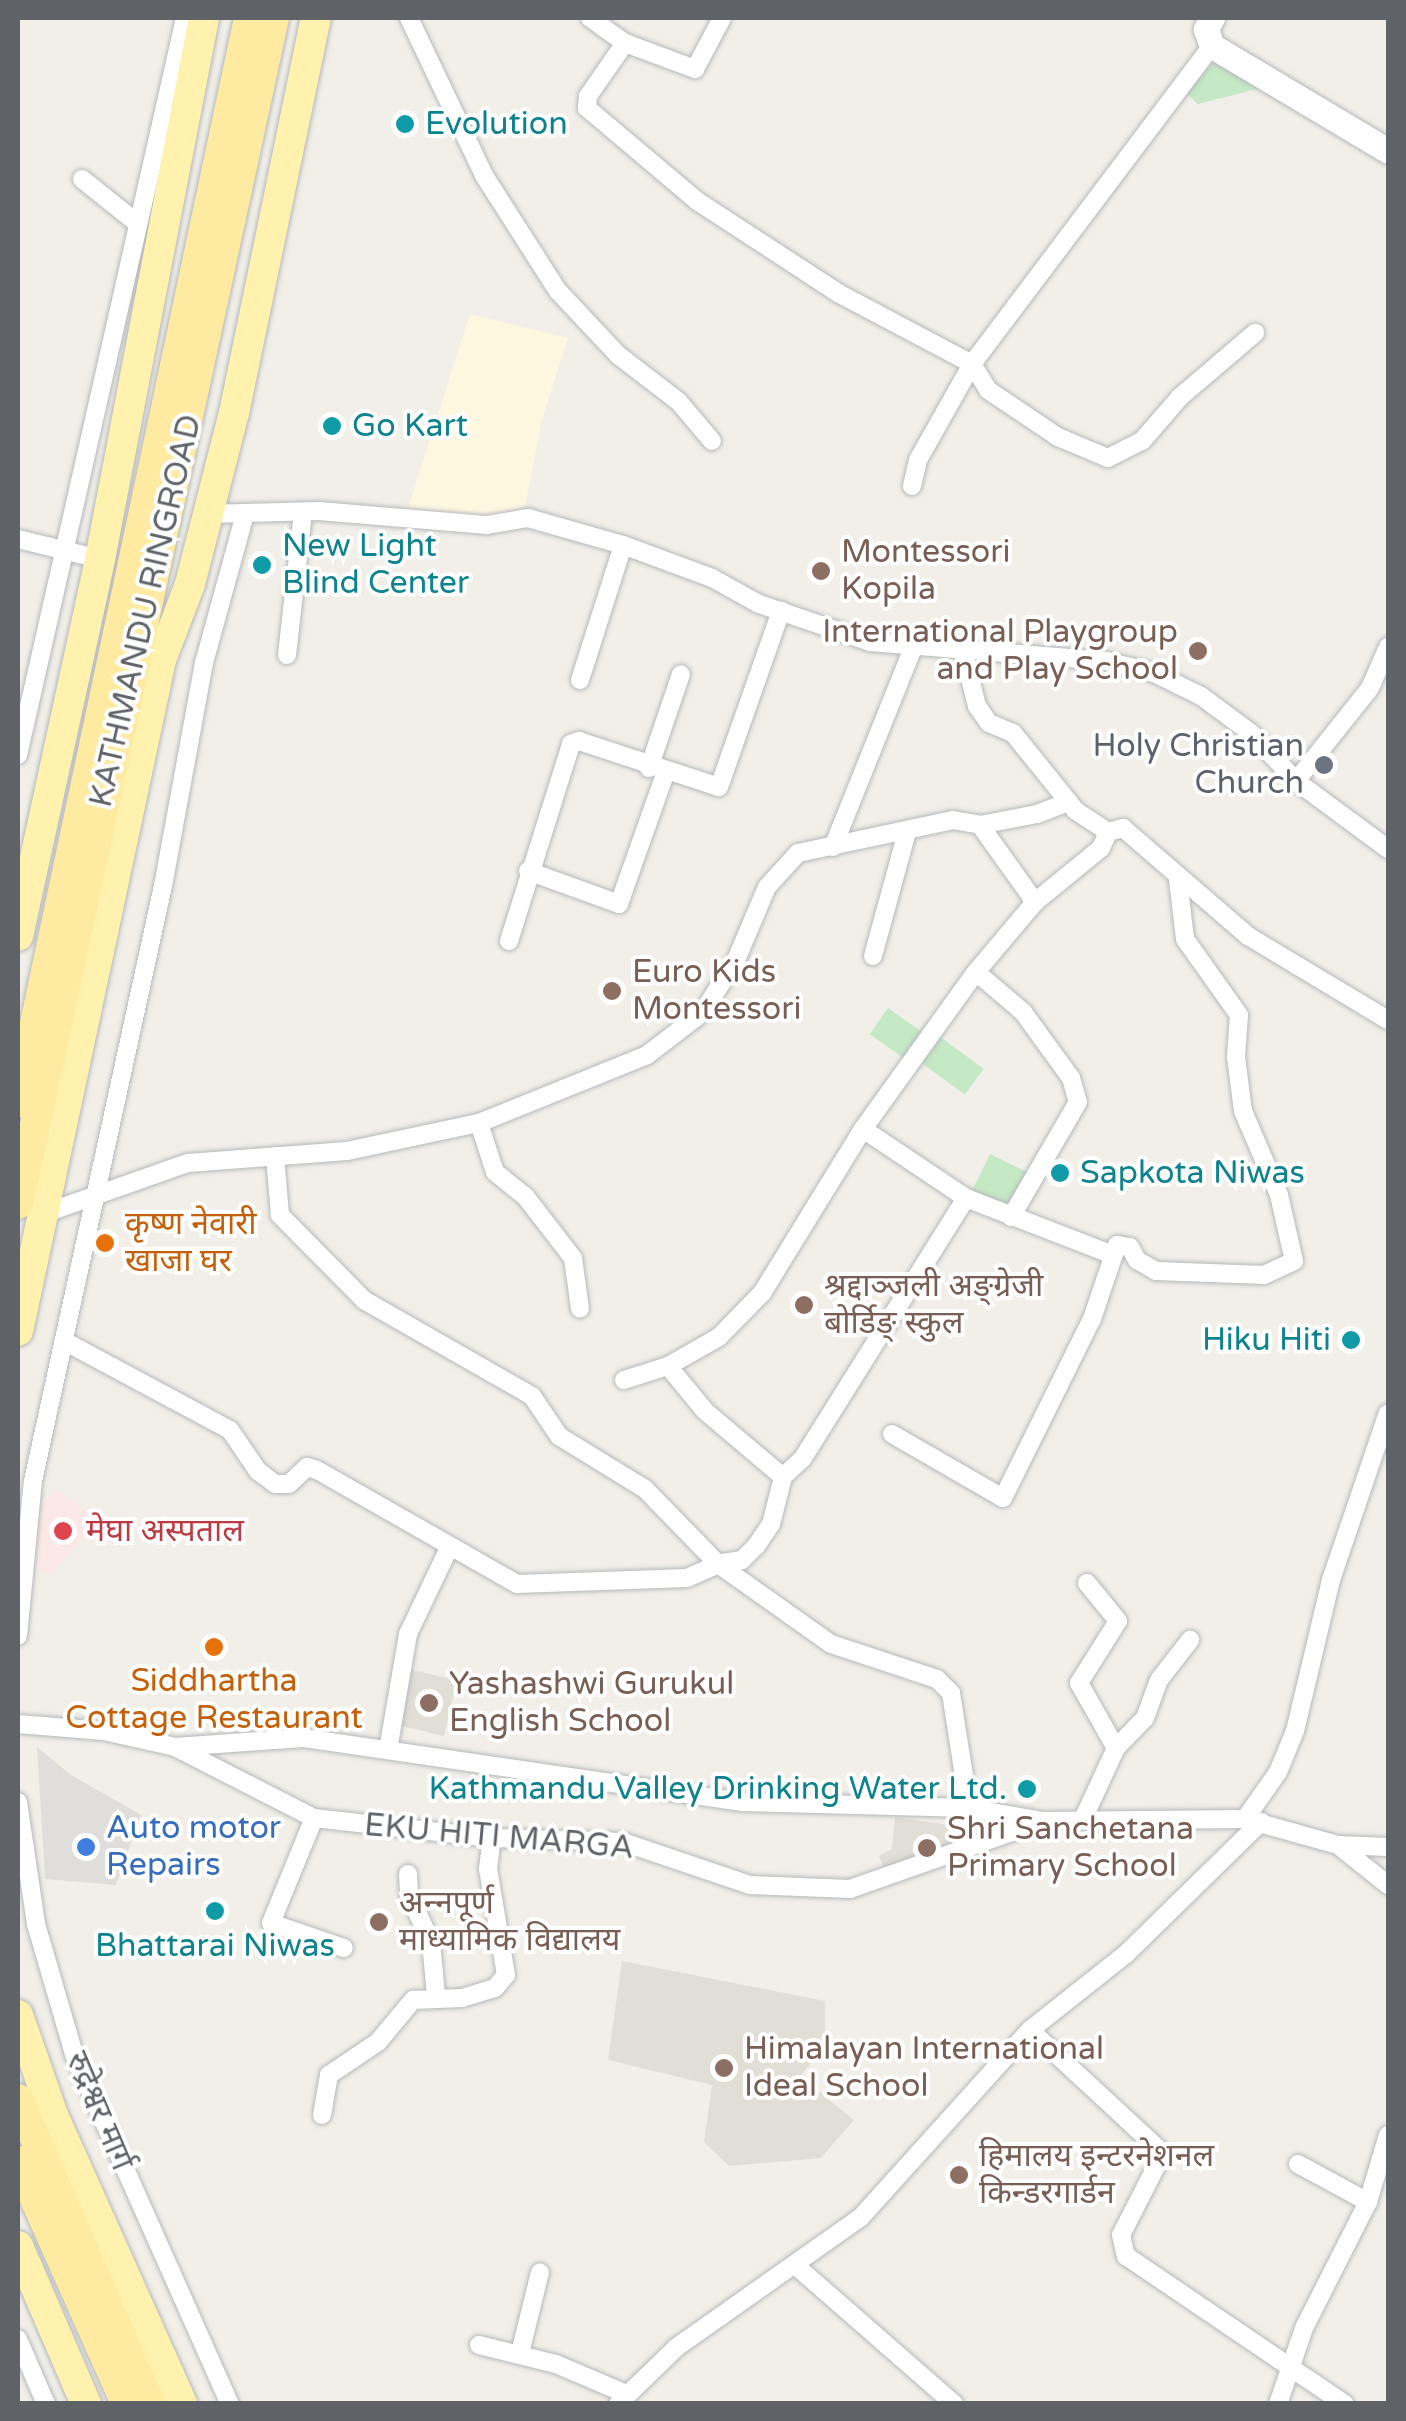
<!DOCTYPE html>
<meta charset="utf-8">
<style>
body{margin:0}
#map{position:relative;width:1406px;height:2421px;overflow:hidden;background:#f1efe8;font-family:"Varela Round","Noto Sans Devanagari",sans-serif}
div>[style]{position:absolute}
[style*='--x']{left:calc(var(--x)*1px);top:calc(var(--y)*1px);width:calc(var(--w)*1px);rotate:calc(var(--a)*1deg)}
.commercial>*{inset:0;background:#fef7e0}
.industrial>*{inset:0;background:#e0deda}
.education>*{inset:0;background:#e1ded6;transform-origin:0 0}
.medical>*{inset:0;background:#fce8e6}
.green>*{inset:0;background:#c5e8c5;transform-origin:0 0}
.roads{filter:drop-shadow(0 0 2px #b5b8bc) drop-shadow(0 0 2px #b5b8bc)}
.minor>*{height:18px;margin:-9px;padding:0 9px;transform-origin:9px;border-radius:9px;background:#fff}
.secondary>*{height:25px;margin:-12.5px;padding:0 12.5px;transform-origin:12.5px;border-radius:12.5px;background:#fff}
.primary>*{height:30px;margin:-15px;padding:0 15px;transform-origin:15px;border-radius:15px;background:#fff2af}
.trunk>*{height:30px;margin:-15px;padding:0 15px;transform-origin:15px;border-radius:15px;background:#feeaa1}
.dots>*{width:28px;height:28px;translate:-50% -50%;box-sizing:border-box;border:5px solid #fff;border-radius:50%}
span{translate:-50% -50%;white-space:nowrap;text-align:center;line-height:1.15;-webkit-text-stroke:8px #fff;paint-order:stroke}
.culture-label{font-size:32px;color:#0d838f}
.left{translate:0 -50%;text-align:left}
.right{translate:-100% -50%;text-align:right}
.education-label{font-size:32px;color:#785e54}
.street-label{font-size:32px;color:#5f6368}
.worship-label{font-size:32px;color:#5b616d}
.food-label{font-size:32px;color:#c56008}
.health-label{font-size:32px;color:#be3a42}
.shop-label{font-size:32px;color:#366cbe}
.frame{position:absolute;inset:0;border:20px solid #5f6368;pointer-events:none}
</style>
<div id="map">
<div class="commercial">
<div style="clip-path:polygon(470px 314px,568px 338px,542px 419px,525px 506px,476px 528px,404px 521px)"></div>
</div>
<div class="industrial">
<div style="clip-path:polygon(37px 1747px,71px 1775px,141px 1815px,116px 1885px,45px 1879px)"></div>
</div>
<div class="education">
<div style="left:412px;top:1670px;width:46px;height:57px;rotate:13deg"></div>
<div style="clip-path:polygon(895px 1817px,968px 1828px,964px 1848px,888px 1878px,879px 1856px,892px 1849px)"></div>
<div style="clip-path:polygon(622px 1961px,825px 2001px,825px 2047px,800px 2076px,854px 2120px,821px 2158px,729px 2166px,704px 2142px,712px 2085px,608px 2060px)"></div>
</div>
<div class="medical">
<div style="clip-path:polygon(57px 1488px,96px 1521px,49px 1576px,35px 1564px,42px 1555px,31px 1545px,41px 1534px,34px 1528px,43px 1517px,37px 1512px)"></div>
</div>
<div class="green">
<div style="clip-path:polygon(1216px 59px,1269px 86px,1198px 104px,1186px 93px)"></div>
<div style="left:888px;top:1008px;width:45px;height:32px;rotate:35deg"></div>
<div style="left:936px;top:1034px;width:59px;height:32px;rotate:36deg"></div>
<div style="left:990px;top:1154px;width:43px;height:44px;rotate:26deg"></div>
</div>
<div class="roads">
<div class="minor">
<div style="--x:409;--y:18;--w:176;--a:64.5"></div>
<div style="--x:485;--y:177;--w:135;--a:57.4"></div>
<div style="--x:558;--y:291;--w:88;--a:46.8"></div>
<div style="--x:618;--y:355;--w:77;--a:37.6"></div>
<div style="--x:679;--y:402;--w:51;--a:49.8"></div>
<div style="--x:590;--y:18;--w:43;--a:35.5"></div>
<div style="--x:625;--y:43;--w:65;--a:124.9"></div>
<div style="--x:588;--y:96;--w:12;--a:95"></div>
<div style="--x:587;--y:108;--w:144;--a:40.2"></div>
<div style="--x:697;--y:201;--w:168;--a:33.1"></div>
<div style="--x:838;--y:293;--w:152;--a:27.9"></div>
<div style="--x:972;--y:364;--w:31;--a:58"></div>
<div style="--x:988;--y:390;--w:84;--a:33.9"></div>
<div style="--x:1058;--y:437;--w:54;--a:22.8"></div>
<div style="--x:1108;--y:458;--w:38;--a:-27"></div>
<div style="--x:1142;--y:441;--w:58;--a:-49.2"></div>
<div style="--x:1180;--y:397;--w:99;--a:-40.5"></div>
<div style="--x:625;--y:43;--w:75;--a:20.4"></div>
<div style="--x:695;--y:69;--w:58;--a:-62.1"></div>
<div style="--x:82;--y:179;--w:70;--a:38.7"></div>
<div style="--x:912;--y:486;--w:27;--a:-77"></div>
<div style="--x:918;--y:460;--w:110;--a:-60.6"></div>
<div style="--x:972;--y:364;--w:398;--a:-53"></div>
<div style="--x:207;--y:514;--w:112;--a:-1.5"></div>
<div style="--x:319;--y:511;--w:169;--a:4.8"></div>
<div style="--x:487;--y:525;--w:42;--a:-9.7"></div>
<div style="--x:528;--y:518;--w:99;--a:15.9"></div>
<div style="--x:623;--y:545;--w:95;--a:20.3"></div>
<div style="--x:712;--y:578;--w:54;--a:29"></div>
<div style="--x:759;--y:604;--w:117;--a:18.9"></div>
<div style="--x:870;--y:642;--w:237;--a:4.6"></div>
<div style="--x:1106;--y:661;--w:49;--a:14"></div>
<div style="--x:1154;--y:673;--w:52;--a:26.1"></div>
<div style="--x:1201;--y:696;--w:62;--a:36.5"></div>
<div style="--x:1251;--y:733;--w:66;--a:46.8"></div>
<div style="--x:1296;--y:781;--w:114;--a:36.5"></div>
<div style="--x:18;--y:539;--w:84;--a:13.7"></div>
<div style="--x:963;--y:650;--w:58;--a:76"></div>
<div style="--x:977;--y:706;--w:21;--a:55"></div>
<div style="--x:989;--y:723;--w:26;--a:23"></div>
<div style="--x:1013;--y:733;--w:100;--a:51.1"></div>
<div style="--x:1076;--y:811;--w:38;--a:33"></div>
<div style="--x:287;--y:655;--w:143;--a:-83.6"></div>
<div style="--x:580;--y:680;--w:142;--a:-72.3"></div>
<div style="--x:18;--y:755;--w:756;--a:-77.23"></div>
<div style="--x:649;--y:768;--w:99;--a:-71.2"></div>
<div style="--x:1296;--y:781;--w:119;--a:-51.5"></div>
<div style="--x:1370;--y:688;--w:45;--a:-66.3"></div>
<div style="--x:980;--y:825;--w:95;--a:54.5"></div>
<div style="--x:833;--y:847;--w:217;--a:-68.1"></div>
<div style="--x:528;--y:871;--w:97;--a:19.9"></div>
<div style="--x:619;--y:904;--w:138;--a:-70.5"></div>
<div style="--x:509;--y:941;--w:207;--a:-72.5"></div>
<div style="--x:571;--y:744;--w:9;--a:-21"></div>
<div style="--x:579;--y:741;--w:147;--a:18.2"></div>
<div style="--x:719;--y:787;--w:187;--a:-70.6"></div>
<div style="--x:873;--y:956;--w:129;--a:-74.7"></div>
<div style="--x:976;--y:972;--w:62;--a:40.4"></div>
<div style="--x:1023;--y:1012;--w:82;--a:54"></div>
<div style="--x:1071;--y:1078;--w:25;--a:74"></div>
<div style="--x:1078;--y:1102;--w:133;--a:120.2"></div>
<div style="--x:479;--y:1123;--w:52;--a:71.9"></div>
<div style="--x:495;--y:1172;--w:38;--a:39"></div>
<div style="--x:525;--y:1196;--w:78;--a:52.3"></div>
<div style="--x:573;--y:1258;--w:51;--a:82.2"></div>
<div style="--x:863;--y:1129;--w:124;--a:33.8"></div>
<div style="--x:966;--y:1198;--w:158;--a:21.2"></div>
<div style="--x:966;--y:1198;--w:308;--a:122.1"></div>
<div style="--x:802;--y:1459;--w:26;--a:137"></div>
<div style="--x:783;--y:1477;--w:49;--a:104.3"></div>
<div style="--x:771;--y:1524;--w:27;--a:124"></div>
<div style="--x:756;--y:1546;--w:20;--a:135"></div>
<div style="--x:742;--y:1560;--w:24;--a:171"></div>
<div style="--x:718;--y:1564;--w:138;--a:35.3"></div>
<div style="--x:831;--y:1644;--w:112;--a:18.3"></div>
<div style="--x:937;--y:1679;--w:20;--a:45"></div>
<div style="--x:951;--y:1693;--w:116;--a:81.1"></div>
<div style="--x:43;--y:1214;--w:154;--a:-19.4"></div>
<div style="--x:188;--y:1163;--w:159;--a:-4.3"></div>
<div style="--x:347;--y:1151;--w:135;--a:-12"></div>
<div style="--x:479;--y:1123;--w:181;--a:-22"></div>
<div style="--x:647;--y:1055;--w:71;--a:-37.5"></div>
<div style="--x:703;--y:1012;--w:62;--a:-57.6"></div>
<div style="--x:736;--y:960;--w:79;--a:-67"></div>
<div style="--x:767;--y:887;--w:46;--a:-47.6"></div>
<div style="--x:798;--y:853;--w:158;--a:-12"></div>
<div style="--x:953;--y:820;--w:27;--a:10"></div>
<div style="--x:980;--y:825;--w:58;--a:-10.9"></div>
<div style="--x:1037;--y:814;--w:34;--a:-21"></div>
<div style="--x:64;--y:1341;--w:188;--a:28.2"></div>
<div style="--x:230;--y:1430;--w:50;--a:55.7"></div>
<div style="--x:258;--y:1471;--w:21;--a:37"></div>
<div style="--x:275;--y:1484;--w:14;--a:0"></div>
<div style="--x:289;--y:1484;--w:25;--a:-43"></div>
<div style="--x:307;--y:1467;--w:10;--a:17"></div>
<div style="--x:317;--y:1470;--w:230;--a:29.7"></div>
<div style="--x:517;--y:1584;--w:170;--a:-2"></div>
<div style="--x:687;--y:1578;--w:34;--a:-24"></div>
<div style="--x:718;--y:1564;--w:105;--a:-134.2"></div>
<div style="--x:645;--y:1489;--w:101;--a:-148.4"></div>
<div style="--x:559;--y:1436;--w:48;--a:-124"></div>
<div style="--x:532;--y:1396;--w:193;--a:-150.3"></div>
<div style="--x:364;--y:1300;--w:120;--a:-134.7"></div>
<div style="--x:280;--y:1215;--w:59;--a:-94.8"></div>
<div style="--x:668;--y:1366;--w:58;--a:50.6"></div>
<div style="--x:705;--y:1411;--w:102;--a:40.2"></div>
<div style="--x:624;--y:1380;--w:46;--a:-17.7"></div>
<div style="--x:668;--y:1366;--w:59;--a:-29.6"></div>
<div style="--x:719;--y:1337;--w:62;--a:-45.7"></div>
<div style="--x:762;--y:1293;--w:193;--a:-58.4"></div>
<div style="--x:863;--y:1129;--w:193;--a:-54.3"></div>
<div style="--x:976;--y:972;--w:92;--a:-49.9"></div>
<div style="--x:1035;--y:902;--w:85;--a:-39.3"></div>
<div style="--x:1101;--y:848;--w:17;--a:-66"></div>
<div style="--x:1108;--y:832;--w:16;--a:-15"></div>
<div style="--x:1123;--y:828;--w:165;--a:40.8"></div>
<div style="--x:1248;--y:936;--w:163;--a:31"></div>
<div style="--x:892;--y:1434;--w:128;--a:30"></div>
<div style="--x:1003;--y:1498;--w:200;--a:-63.6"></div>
<div style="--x:1092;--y:1319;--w:78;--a:-71.3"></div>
<div style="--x:1117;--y:1245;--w:13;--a:9"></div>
<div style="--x:1130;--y:1247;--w:15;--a:62"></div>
<div style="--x:1137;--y:1260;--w:22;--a:30"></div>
<div style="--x:1156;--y:1271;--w:108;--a:2.1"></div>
<div style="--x:1264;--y:1275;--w:33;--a:-25"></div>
<div style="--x:1294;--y:1261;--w:68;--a:-102.8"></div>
<div style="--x:1279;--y:1195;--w:91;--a:-113.2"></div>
<div style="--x:1243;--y:1111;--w:54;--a:-97.4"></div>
<div style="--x:1236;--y:1057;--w:42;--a:-85.9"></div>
<div style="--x:1239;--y:1015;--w:93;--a:-125.4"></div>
<div style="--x:1185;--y:939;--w:60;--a:-96.7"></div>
<div style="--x:1087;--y:1583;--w:49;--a:50.8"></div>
<div style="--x:1118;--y:1621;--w:73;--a:122.2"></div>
<div style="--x:1079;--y:1683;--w:75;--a:60.4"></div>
<div style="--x:18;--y:1636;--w:156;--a:-84.5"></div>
<div style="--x:33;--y:1481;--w:609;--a:-77.68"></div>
<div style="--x:163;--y:886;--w:227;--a:-79.6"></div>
<div style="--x:204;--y:663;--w:150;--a:-74.6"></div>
<div style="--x:18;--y:1724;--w:86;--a:4.7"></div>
<div style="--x:104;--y:1731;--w:73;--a:12.7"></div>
<div style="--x:175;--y:1747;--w:156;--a:27.1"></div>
<div style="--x:314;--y:1818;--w:179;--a:6.4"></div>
<div style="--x:492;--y:1838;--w:131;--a:1.7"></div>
<div style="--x:623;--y:1842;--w:134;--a:18.7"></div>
<div style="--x:750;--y:1885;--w:100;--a:2.3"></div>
<div style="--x:850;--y:1889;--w:198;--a:-19.4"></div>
<div style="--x:175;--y:1747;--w:128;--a:-4"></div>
<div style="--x:303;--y:1738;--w:444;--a:8.3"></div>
<div style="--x:742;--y:1802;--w:227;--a:1.5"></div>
<div style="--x:969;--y:1808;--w:75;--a:10"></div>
<div style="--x:1043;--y:1821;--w:202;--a:-0.6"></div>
<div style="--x:1245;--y:1819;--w:97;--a:15.6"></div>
<div style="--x:1338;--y:1845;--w:50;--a:2.3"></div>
<div style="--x:388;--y:1750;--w:118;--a:-80.2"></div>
<div style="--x:408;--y:1634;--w:93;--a:-64.5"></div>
<div style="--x:18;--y:1802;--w:123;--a:81.6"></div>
<div style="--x:36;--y:1924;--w:135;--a:73.7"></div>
<div style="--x:74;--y:2054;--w:383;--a:66"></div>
<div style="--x:1084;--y:1817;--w:76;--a:-65.1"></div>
<div style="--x:1116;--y:1748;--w:42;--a:-46"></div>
<div style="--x:1145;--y:1718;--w:40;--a:-69.8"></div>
<div style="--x:1159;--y:1680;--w:51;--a:-52.2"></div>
<div style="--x:314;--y:1818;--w:113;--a:112.3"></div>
<div style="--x:271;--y:1923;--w:77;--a:18.9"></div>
<div style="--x:1245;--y:1819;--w:57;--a:-54.9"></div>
<div style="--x:1278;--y:1772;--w:44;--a:-67.5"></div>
<div style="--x:1295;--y:1731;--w:155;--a:-76.6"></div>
<div style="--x:1331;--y:1580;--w:176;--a:-71.2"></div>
<div style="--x:1338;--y:1845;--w:64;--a:38.7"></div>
<div style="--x:408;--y:1874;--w:21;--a:87"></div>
<div style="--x:409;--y:1895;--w:52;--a:64.9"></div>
<div style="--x:431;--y:1942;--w:53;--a:84.6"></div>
<div style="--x:1030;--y:2030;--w:181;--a:42.8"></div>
<div style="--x:1163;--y:2153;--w:92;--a:117.1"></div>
<div style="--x:1121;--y:2235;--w:22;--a:77"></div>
<div style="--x:1126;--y:2256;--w:264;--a:34.1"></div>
<div style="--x:322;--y:2115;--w:41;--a:-80.1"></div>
<div style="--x:329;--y:2075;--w:59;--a:-34"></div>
<div style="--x:378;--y:2042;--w:55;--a:-50.2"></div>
<div style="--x:413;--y:2000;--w:49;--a:-2.3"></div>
<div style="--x:462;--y:1998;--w:34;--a:-17"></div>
<div style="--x:495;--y:1988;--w:17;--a:-50"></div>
<div style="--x:506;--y:1975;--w:108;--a:-99.6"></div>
<div style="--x:488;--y:1869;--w:31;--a:-83"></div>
<div style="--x:1298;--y:2164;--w:80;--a:28.5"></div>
<div style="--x:796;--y:2266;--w:210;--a:41.1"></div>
<div style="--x:18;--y:2339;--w:71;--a:66.7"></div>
<div style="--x:479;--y:2345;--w:79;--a:13.9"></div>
<div style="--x:556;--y:2364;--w:74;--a:23.1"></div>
<div style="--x:520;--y:2353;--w:83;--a:-76.1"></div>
<div style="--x:618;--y:2404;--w:82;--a:-44"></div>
<div style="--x:677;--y:2347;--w:224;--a:-35.2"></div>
<div style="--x:860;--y:2218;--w:253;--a:-47.9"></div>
<div style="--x:1030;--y:2030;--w:122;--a:-38.4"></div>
<div style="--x:1126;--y:1954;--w:189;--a:-44.4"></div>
<div style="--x:1278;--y:2404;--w:80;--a:-71.1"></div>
<div style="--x:1304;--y:2328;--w:141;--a:-63.1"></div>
<div style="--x:1368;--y:2202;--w:70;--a:-73.4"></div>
</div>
<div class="secondary">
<div style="--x:1212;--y:18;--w:13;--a:119"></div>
<div style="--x:1206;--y:29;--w:18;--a:71"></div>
<div style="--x:1212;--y:46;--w:205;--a:30.8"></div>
</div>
<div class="primary">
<div style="--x:18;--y:936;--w:386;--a:-77.7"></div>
<div style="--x:100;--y:559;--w:551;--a:-79.12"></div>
<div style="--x:18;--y:1331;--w:686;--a:-77.97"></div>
<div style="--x:161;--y:660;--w:81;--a:-69.1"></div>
<div style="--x:190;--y:584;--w:177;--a:-75.6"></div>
<div style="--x:234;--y:413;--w:403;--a:-78.3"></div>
<div style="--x:18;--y:2015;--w:106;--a:70.7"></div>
<div style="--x:53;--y:2115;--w:316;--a:65.9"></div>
<div style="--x:18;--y:2246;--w:172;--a:66.7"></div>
</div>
<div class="trunk">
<div style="--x:18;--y:1103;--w:1109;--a:-77.98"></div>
<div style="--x:18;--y:1204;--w:1213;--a:-77.82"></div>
<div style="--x:18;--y:2099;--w:332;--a:66.6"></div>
<div style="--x:18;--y:2161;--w:266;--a:66"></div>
</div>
</div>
<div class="dots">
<div style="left:405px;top:124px;background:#0f9aa8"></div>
<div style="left:332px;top:426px;background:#0f9aa8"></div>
<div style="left:262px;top:565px;background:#0f9aa8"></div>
<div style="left:821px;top:571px;background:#8d6e63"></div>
<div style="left:1198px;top:651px;background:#8d6e63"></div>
<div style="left:1324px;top:765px;background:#6b7280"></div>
<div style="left:612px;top:991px;background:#8d6e63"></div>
<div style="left:1060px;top:1173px;background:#0f9aa8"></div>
<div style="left:105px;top:1243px;background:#e8710a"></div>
<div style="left:804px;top:1305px;background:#8d6e63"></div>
<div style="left:1351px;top:1340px;background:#0f9aa8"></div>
<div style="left:63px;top:1531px;background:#e0444e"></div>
<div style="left:214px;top:1647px;background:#e8710a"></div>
<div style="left:429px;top:1703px;background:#8d6e63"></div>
<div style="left:1027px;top:1789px;background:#0f9aa8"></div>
<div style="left:86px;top:1847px;background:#3f7fe0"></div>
<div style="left:927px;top:1848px;background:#8d6e63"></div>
<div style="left:215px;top:1911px;background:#0f9aa8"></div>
<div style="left:379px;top:1922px;background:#8d6e63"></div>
<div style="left:724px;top:2068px;background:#8d6e63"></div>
<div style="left:959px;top:2175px;background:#8d6e63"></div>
</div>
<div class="culture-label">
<span class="left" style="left:425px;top:124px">Evolution</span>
<span class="left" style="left:352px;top:426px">Go Kart</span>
<span class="left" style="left:282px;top:565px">New Light<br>Blind Center</span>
<span class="left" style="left:1080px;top:1173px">Sapkota Niwas</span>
<span class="right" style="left:1331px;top:1340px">Hiku Hiti</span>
<span class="right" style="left:1007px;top:1789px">Kathmandu Valley Drinking Water Ltd.</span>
<span style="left:215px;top:1946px">Bhattarai Niwas</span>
</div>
<div class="education-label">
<span class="left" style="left:841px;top:571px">Montessori<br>Kopila</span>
<span class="right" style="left:1178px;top:651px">International Playgroup<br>and Play School</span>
<span class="left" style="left:632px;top:991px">Euro Kids<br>Montessori</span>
<span class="left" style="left:824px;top:1305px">श्रद्दाञ्जली अङ्‍ग्रेजी<br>बोर्डिङ् स्कुल</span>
<span class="left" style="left:449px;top:1703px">Yashashwi Gurukul<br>English School</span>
<span class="left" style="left:947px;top:1848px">Shri Sanchetana<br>Primary School</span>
<span class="left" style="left:399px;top:1922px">अन्‍नपूर्ण<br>माध्यामिक विद्यालय</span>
<span class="left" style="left:744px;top:2068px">Himalayan International<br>Ideal School</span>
<span class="left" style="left:979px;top:2175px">हिमालय इन्टरनेशनल<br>किन्डरगार्डन</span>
</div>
<div class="street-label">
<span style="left:146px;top:611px;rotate:-77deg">KATHMANDU RINGROAD</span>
<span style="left:499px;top:1837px;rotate:5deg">EKU HITI MARGA</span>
<span style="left:99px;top:2111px;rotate:67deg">रुद्रेश्वर मार्ग</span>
</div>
<div class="worship-label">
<span class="right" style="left:1304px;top:765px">Holy Christian<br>Church</span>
</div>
<div class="food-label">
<span class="left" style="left:125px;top:1243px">कृष्ण नेवारी<br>खाजा घर</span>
<span style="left:214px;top:1700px">Siddhartha<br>Cottage Restaurant</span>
</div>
<div class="health-label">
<span class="left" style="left:86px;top:1531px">मेघा अस्पताल</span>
</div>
<div class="shop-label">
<span class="left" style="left:106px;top:1847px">Auto motor<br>Repairs</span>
</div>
<div class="frame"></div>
</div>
